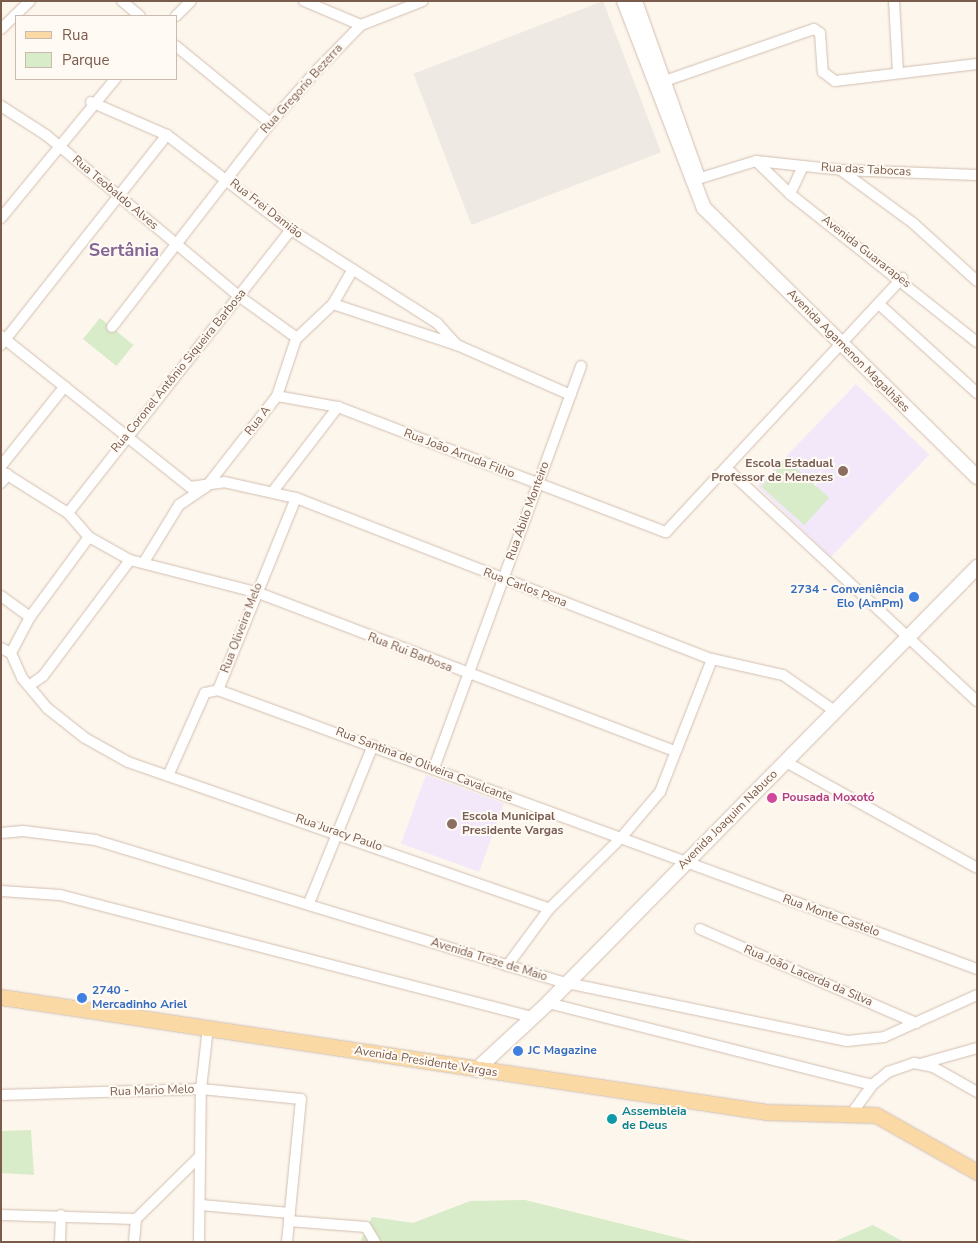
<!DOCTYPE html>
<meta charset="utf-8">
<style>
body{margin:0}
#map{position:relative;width:978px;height:1243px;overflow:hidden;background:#fdf6ec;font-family:"Nunito Sans",sans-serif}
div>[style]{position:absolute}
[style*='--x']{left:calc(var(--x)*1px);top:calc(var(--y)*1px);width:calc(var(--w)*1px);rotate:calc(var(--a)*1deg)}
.industrial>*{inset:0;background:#efe9e4;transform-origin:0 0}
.education>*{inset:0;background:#f3e8fa;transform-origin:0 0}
.green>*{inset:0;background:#d8ecc9;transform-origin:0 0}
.roads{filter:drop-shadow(0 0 1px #d1beb0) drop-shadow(0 0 1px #d1beb0)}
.minor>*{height:10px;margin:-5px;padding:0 5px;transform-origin:5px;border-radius:5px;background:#fff}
.secondary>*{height:14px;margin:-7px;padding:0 7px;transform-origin:7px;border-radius:7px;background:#fff}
.primary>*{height:15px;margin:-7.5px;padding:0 7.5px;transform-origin:7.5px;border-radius:7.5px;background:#fbd9a5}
.dots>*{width:14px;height:14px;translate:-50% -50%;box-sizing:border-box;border:2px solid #fffaf3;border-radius:50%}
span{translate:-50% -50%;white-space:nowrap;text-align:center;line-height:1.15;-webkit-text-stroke:4px #fffaf3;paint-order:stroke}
.street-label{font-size:12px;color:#7a5c4d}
.education-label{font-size:12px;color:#785e54;font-weight:700}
.right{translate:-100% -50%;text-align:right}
.left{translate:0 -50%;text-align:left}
.shop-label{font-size:12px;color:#366cbe;font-weight:700}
.hotel-label{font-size:12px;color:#b23c85;font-weight:700}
.culture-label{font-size:12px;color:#0d838f;font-weight:700}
.district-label{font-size:18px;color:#846695;font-weight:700}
.frame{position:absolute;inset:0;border:2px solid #7a5c4d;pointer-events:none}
.legend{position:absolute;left:15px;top:15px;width:162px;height:65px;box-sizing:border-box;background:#fffaf3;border:1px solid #cabbb1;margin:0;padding:6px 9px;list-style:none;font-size:15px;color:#7a5c4d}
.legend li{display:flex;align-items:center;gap:10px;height:25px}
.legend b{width:25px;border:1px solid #cabbb1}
</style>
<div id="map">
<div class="industrial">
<div style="left:603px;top:1px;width:162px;height:203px;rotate:69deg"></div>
</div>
<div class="education">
<div style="left:856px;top:384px;width:102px;height:142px;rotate:44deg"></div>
<div style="left:426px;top:775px;width:83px;height:73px;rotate:20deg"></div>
</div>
<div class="green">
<div style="left:100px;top:318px;width:43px;height:27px;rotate:39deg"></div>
<div style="left:786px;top:459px;width:58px;height:37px;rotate:42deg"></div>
<div style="clip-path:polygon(31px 1130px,34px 1175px,1px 1173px,1px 1131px)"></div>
<div style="clip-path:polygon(525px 1200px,695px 1242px,360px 1242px,372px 1217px,413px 1223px,470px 1201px)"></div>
<div style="clip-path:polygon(873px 1225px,904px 1242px,833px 1242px)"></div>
</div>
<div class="roads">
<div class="minor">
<div style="--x:122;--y:1;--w:23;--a:40"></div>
<div style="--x:304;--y:1;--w:62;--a:22.8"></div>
<div style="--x:894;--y:1;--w:71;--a:86.8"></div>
<div style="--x:176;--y:16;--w:21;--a:-45"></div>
<div style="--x:1;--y:29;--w:40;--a:-44"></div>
<div style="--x:176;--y:46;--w:122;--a:39.3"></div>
<div style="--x:659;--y:83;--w:164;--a:-19.2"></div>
<div style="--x:814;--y:29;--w:7;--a:34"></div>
<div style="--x:820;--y:33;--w:39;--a:86"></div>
<div style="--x:823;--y:72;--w:15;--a:37"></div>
<div style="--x:835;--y:81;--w:143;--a:-6.8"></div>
<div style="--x:91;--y:102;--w:83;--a:23.5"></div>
<div style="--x:167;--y:135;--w:156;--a:37.5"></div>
<div style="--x:291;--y:230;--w:173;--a:32.5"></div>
<div style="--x:437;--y:323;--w:30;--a:48"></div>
<div style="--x:457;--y:345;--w:124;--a:23.7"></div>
<div style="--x:1;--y:106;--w:54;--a:32.8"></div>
<div style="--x:46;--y:135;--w:253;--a:39.9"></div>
<div style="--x:240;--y:297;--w:70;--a:35.7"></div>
<div style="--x:756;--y:161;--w:47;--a:44.1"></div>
<div style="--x:790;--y:194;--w:238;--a:38.4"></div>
<div style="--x:842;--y:171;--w:88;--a:36.2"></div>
<div style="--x:913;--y:223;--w:86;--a:42.2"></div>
<div style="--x:691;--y:181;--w:68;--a:-17.1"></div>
<div style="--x:756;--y:161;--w:85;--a:6"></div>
<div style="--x:841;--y:170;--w:136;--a:2.1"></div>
<div style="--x:790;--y:194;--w:31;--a:-65"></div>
<div style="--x:1;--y:218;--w:180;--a:-50.6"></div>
<div style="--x:333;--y:304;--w:131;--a:18.3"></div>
<div style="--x:880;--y:305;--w:131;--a:42.2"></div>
<div style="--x:112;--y:327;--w:258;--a:-52.2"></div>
<div style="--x:270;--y:123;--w:71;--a:-48.4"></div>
<div style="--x:317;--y:70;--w:63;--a:-45.6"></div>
<div style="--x:361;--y:25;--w:66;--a:-21.2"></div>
<div style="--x:1;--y:336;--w:242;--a:38.6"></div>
<div style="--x:190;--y:487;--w:34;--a:-8"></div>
<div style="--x:224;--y:482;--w:74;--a:12.5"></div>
<div style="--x:296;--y:498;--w:446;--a:21.2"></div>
<div style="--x:712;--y:659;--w:73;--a:12.7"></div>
<div style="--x:783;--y:675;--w:65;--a:34.9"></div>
<div style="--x:1;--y:345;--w:268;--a:-51.7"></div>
<div style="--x:277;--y:396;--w:62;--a:10.2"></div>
<div style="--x:338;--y:407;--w:351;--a:20.9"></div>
<div style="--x:666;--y:532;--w:347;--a:-47.1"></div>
<div style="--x:1;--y:466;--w:102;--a:-51.3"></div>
<div style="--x:726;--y:468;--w:342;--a:42.9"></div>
<div style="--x:1;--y:471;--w:79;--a:32.1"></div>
<div style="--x:68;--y:513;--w:32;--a:49"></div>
<div style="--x:89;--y:537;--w:47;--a:29.3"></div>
<div style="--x:130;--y:560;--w:130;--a:14.3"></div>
<div style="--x:256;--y:592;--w:448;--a:20.8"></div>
<div style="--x:1;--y:483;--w:11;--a:-52"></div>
<div style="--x:274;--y:490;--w:105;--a:-52.4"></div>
<div style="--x:68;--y:513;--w:360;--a:-51.8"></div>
<div style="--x:144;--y:562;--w:67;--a:-58.4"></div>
<div style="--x:179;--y:505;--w:32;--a:-34"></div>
<div style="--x:206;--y:487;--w:115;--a:-52"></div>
<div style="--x:277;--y:396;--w:60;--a:-71.6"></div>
<div style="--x:296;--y:339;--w:51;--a:-43.4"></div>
<div style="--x:333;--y:304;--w:40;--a:-60.3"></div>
<div style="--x:1;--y:596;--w:36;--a:36"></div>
<div style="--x:1;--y:648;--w:11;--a:27"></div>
<div style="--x:11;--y:653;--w:27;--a:66"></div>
<div style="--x:22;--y:678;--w:39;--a:50"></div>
<div style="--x:47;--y:708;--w:48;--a:38.3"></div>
<div style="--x:85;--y:738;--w:49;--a:29.2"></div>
<div style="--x:128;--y:762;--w:446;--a:19.2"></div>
<div style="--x:11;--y:653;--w:41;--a:-62.2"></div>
<div style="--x:30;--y:617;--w:99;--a:-53.6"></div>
<div style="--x:30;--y:685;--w:16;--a:-35"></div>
<div style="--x:43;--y:676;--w:145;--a:-53.1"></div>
<div style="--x:218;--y:690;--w:207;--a:-67.9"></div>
<div style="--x:786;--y:762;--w:218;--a:29"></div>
<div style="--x:434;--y:768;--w:428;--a:-69.9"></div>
<div style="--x:168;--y:776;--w:91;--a:-66"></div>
<div style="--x:205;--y:693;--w:13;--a:-13"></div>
<div style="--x:218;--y:690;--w:809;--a:20.18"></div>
<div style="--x:1;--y:833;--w:22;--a:-5"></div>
<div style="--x:23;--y:831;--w:73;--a:7.1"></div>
<div style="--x:95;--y:840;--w:493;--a:16.9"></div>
<div style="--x:567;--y:983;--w:286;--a:11.7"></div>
<div style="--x:847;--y:1041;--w:37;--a:-6"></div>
<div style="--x:884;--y:1037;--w:102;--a:-24.3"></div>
<div style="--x:1;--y:891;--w:59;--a:3.9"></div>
<div style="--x:60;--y:895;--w:488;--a:14.5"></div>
<div style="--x:309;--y:903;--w:170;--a:-67.9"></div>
<div style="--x:700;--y:929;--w:236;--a:23.5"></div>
<div style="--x:507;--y:966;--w:71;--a:-53.6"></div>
<div style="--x:549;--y:909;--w:100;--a:-44.6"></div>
<div style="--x:620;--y:839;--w:62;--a:-49.6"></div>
<div style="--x:660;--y:792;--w:143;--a:-68.6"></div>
<div style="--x:548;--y:1003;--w:334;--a:14.2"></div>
<div style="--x:920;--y:1064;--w:59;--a:-15.7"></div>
<div style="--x:1;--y:1095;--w:200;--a:-1.7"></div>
<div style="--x:201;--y:1089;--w:100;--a:5.7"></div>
<div style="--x:301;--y:1099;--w:144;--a:95.6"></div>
<div style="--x:852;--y:1113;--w:34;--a:-54"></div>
<div style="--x:872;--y:1085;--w:21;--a:-39"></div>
<div style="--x:888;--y:1072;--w:28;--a:-19"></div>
<div style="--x:914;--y:1063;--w:19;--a:12"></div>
<div style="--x:933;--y:1067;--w:51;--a:29.6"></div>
<div style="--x:201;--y:1205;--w:89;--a:5.1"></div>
<div style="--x:1;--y:1215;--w:135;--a:1.7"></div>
<div style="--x:289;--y:1221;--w:77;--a:4.5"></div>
<div style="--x:366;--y:1227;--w:17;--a:59"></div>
<div style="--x:60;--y:1242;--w:27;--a:-88"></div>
<div style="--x:134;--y:1242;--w:23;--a:-85"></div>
<div style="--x:136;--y:1219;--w:90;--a:-44.5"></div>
<div style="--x:199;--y:1242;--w:153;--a:-89.3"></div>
<div style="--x:201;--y:1089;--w:61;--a:-83.5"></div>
</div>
<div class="secondary">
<div style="--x:624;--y:1;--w:222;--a:68.9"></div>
<div style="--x:704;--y:208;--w:383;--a:44.6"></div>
<div style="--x:635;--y:1;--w:185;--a:70.4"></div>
<div style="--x:476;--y:1070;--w:98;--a:-42.9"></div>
<div style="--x:548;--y:1003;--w:612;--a:-45.46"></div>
</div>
<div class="primary">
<div style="--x:1;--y:997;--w:775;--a:8.54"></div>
<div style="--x:767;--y:1112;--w:109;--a:1.6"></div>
<div style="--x:876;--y:1115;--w:116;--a:29.4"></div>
</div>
</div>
<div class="dots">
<div style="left:843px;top:471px;background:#8d6e63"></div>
<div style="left:914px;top:597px;background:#3f7fe0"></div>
<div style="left:772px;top:798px;background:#d1479c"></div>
<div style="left:452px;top:824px;background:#8d6e63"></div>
<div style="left:82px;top:998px;background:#3f7fe0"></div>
<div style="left:518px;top:1051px;background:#3f7fe0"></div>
<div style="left:612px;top:1119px;background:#0f9aa8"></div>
</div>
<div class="street-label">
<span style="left:302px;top:89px;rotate:-48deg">Rua Gregorio Bezerra</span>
<span style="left:866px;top:170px;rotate:3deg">Rua das Tabocas</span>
<span style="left:115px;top:193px;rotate:40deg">Rua Teobaldo Alves</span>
<span style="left:266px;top:209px;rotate:38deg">Rua Frei Damião</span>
<span style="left:866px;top:252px;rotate:38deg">Avenida Guararapes</span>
<span style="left:848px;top:351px;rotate:45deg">Avenida Agamenon Magalhães</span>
<span style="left:179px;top:371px;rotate:-51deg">Rua Coronel Antônio Siqueira Barbosa</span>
<span style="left:258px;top:421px;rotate:-52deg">Rua A</span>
<span style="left:459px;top:454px;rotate:21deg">Rua João Arruda Filho</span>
<span style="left:528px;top:511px;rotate:-70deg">Rua Ábilo Monteiro</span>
<span style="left:525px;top:588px;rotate:21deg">Rua Carlos Pena</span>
<span style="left:242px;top:628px;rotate:-69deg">Rua Oliveira Melo</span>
<span style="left:410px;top:653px;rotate:21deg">Rua Rui Barbosa</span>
<span style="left:424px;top:765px;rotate:21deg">Rua Santina de Oliveira Cavalcante</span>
<span style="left:728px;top:820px;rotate:-45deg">Avenida Joaquim Nabuco</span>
<span style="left:339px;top:833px;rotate:19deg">Rua Juracy Paulo</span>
<span style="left:831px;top:916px;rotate:20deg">Rua Monte Castelo</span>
<span style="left:489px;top:960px;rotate:17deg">Avenida Treze de Maio</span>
<span style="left:808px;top:976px;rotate:23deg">Rua João Lacerda da Silva</span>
<span style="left:426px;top:1062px;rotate:9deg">Avenida Presidente Vargas</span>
<span style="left:152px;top:1091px;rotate:-2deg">Rua Mario Melo</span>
</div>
<div class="education-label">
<span class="right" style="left:833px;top:471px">Escola Estadual<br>Professor de Menezes</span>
<span class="left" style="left:462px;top:824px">Escola Municipal<br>Presidente Vargas</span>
</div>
<div class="shop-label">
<span class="right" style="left:904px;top:597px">2734 - Conveniência<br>Elo (AmPm)</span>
<span class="left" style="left:92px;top:998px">2740 -<br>Mercadinho Ariel</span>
<span class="left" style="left:528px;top:1051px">JC Magazine</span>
</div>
<div class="hotel-label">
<span class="left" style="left:782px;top:798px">Pousada Moxotó</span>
</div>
<div class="culture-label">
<span class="left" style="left:622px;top:1119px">Assembleia<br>de Deus</span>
</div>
<div class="district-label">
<span style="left:124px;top:250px">Sertânia</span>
</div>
<div class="frame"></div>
<ul class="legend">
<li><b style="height:6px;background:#fbd9a5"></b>Rua</li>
<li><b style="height:14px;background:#d8ecc9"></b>Parque</li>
</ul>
</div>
